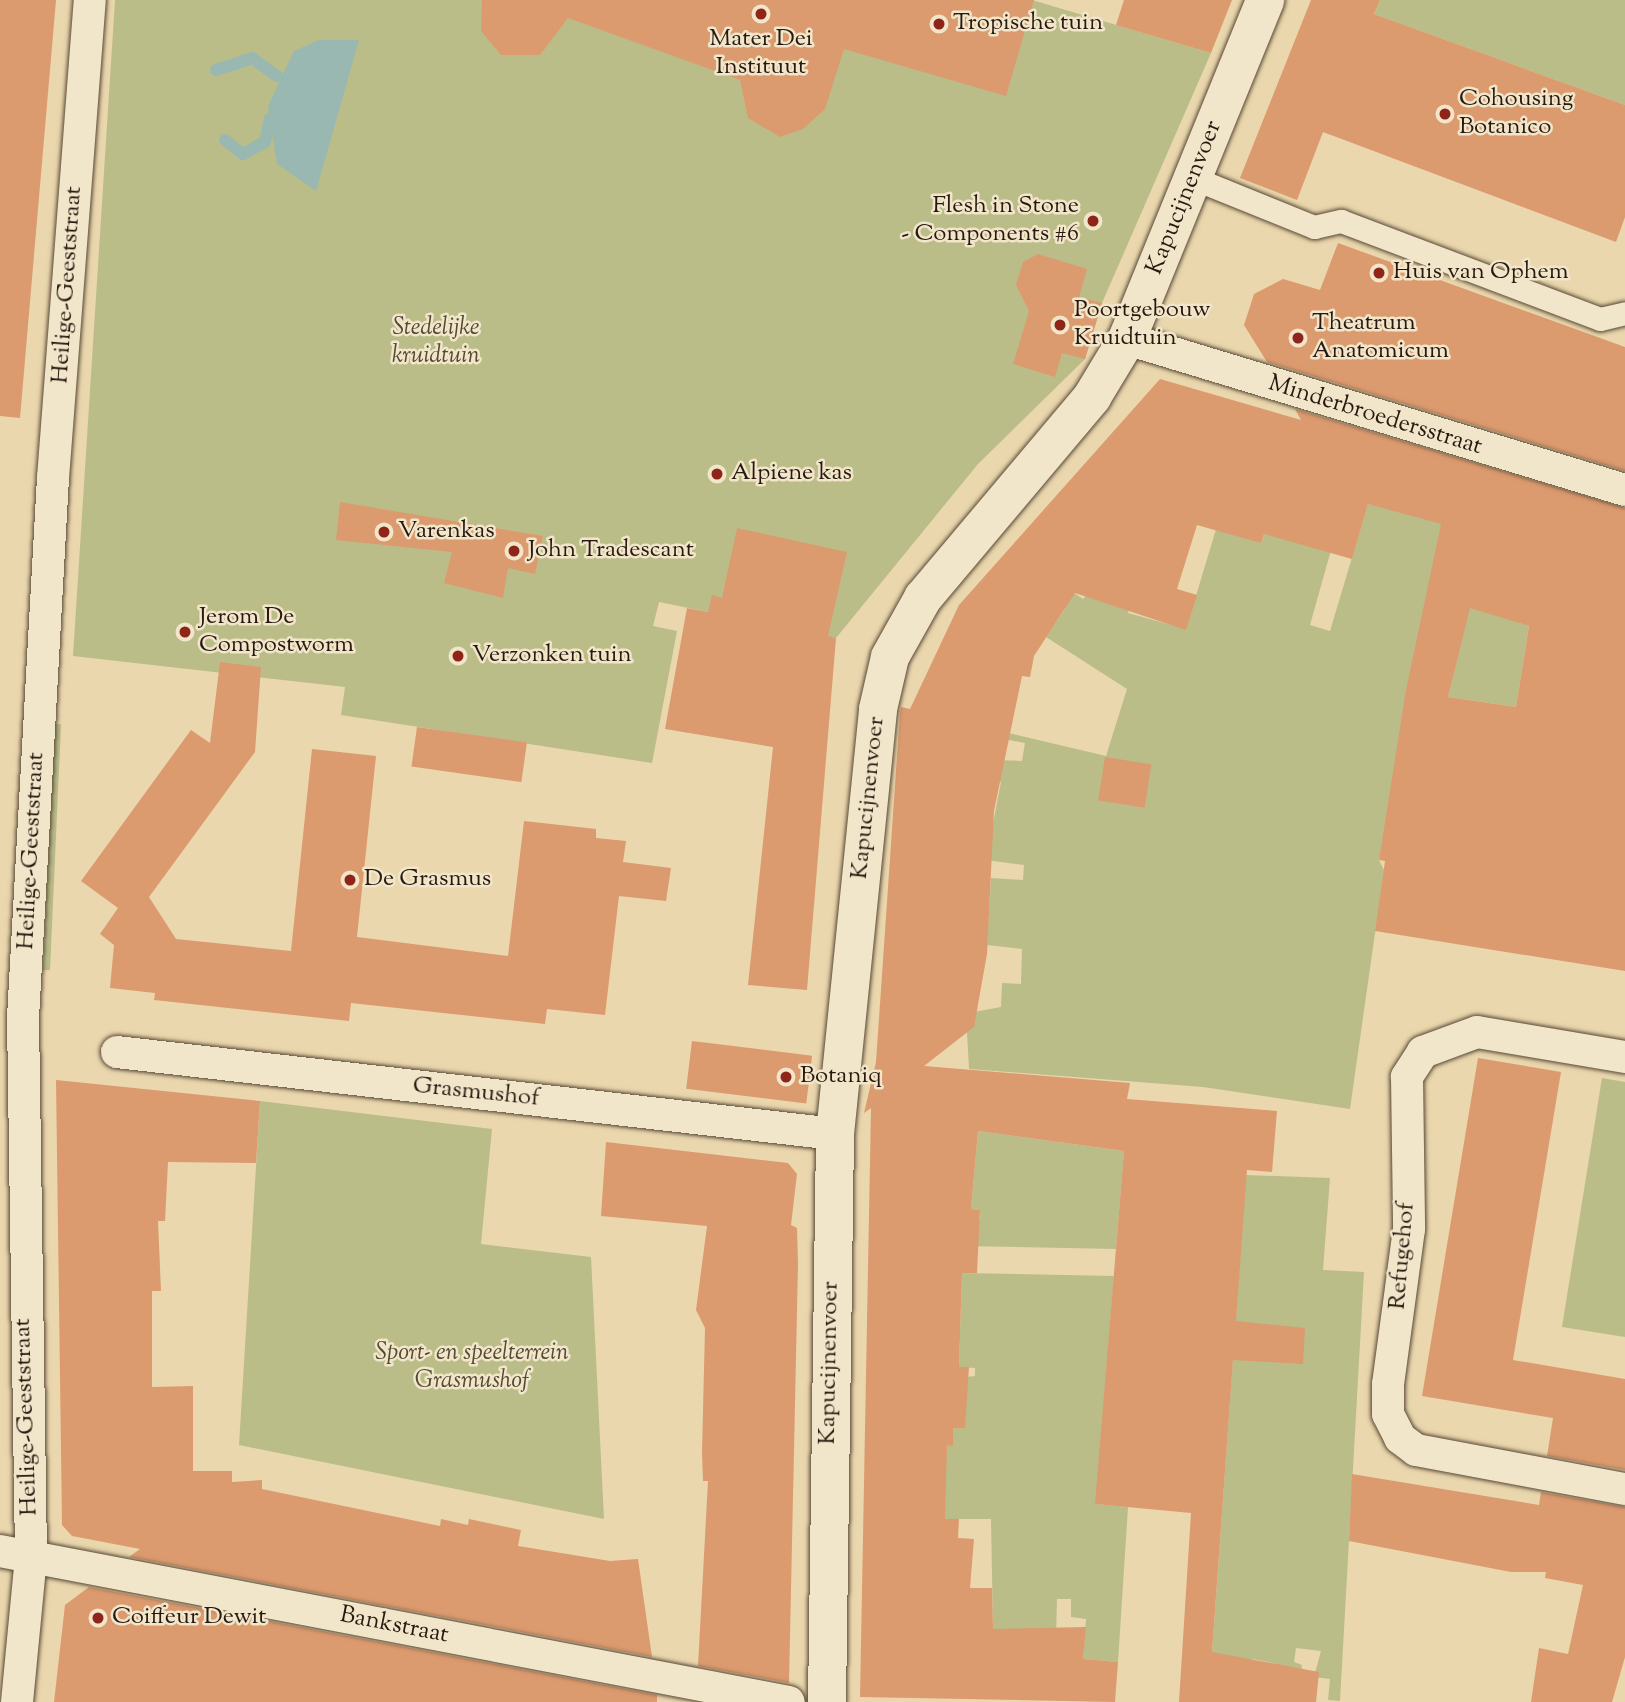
<!DOCTYPE html>
<style>
body{margin:0}
#map{position:relative;width:1625px;height:1702px;overflow:hidden;background:#ead7ad;font-family:"Sorts Mill Goudy",serif}
div>[style]{position:absolute}
[style*='--x']{left:calc(var(--x)*1px);top:calc(var(--y)*1px);width:calc(var(--w)*1px);rotate:calc(var(--a)*1deg)}
.green>*{inset:0;background:#babd88}
.water>*{inset:0;background:#99b8b1}
.stream>*{height:12px;margin:-6px;padding:0 6px;transform-origin:6px;border-radius:6px;background:#99b8b1}
.building>*{inset:0;background:#dc9a6f;transform-origin:0 0}
.roads{filter:drop-shadow(0 0 2px #584836) drop-shadow(0 0 2px #584836)}
.pedestrian>*{height:23px;margin:-11.5px;padding:0 11.5px;transform-origin:11.5px;border-radius:11.5px;background:#f1e5ca}
.minor>*{height:32px;margin:-16px;padding:0 16px;transform-origin:16px;border-radius:16px;background:#f1e5ca}
.tertiary>*{height:38px;margin:-19px;padding:0 19px;transform-origin:19px;border-radius:19px;background:#f1e5ca}
.dots>*{width:19px;height:19px;translate:-50% -50%;box-sizing:border-box;border:4px solid #f1e5ca;border-radius:50%}
span{translate:-50% -50%;white-space:nowrap;text-align:center;line-height:1.15;-webkit-text-stroke:5px #f1e5ca;paint-order:stroke}
.poi-label{font-size:24px;color:#28180f}
.left{translate:0 -50%;text-align:left}
.right{translate:-100% -50%;text-align:right}
.street-label{font-size:24px;color:#28180f}
.park-label{font-size:24px;color:#544a33;font-style:italic}
</style>
<div id="map">
<div class="green">
<div style="clip-path:polygon(115px 0,1032px 0,1211px 53px,1102px 303px,1085px 359px,978px 464px,836px 638px,659px 602px,653px 626px,677px 631px,652px 763px,341px 715px,345px 687px,73px 656px)"></div>
<div style="clip-path:polygon(1380px 0,1625px 0,1625px 105px,1374px 14px)"></div>
<div style="clip-path:polygon(1232px 476px,1261px 543px,1264px 534px,1333px 543px,1310px 625px,1330px 631px,1368px 504px,1443px 517px,1379px 860px,1384px 870px,1350px 1109px,1203px 1087px,969px 1069px,967px 1032px,974px 1012px,1001px 1007px,1002px 983px,1021px 984px,1022px 949px,987px 945px,991px 878px,1023px 880px,1024px 865px,986px 860px,1001px 782px,991px 780px,994px 760px,1022px 761px,1025px 743px,982px 735px,983px 727px,1106px 756px,1127px 689px,1046px 637px,1065px 609px,1053px 601px,1064px 586px,1083px 599px,1136px 540px,1151px 548px,1128px 613px,1186px 629px)"></div>
<div style="clip-path:polygon(1488px 522px,1520px 623px,1529px 626px,1516px 707px,1448px 697px)"></div>
<div style="clip-path:polygon(55px 724px,61px 724px,50px 970px,43px 970px)"></div>
<div style="clip-path:polygon(1602px 1078px,1625px 1082px,1625px 1337px,1562px 1327px)"></div>
<div style="clip-path:polygon(260px 1101px,492px 1129px,481px 1244px,591px 1257px,604px 1519px,239px 1445px)"></div>
<div style="clip-path:polygon(978px 1131px,1124px 1151px,1116px 1249px,962px 1246px,980px 1219px,980px 1210px,971px 1209px)"></div>
<div style="clip-path:polygon(1246px 1175px,1330px 1178px,1323px 1270px,1364px 1272px,1340px 1701px,1328px 1700px,1330px 1679px,1314px 1677px,1321px 1651px,1296px 1648px,1294px 1662px,1302px 1665px,1296px 1702px,1272px 1693px,1277px 1664px,1253px 1659px,1209px 1695px)"></div>
<div style="clip-path:polygon(962px 1273px,1114px 1276px,1096px 1504px,1128px 1507px,1118px 1662px,1083px 1659px,1086px 1619px,1071px 1617px,1071px 1599px,1057px 1599px,1056px 1640px,993px 1629px,991px 1519px,941px 1519px,947px 1445px,953px 1445px,953px 1428px,965px 1427px,965px 1377px,975px 1376px,975px 1368px,959px 1367px)"></div>
</div>
<div class="water">
<div style="clip-path:polygon(319px 40px,359px 40px,316px 191px,277px 164px,268px 106px,294px 51px)"></div>
</div>
<div class="stream">
<div style="--x:216;--y:70;--w:38;--a:-18"></div>
<div style="--x:252;--y:58;--w:31;--a:36"></div>
<div style="--x:225;--y:140;--w:23;--a:38"></div>
<div style="--x:243;--y:154;--w:25;--a:-29"></div>
<div style="--x:265;--y:142;--w:24;--a:-78"></div>
</div>
<div class="building">
<div style="clip-path:polygon(0 0,56px 0,20px 418px,0 416px)"></div>
<div style="clip-path:polygon(482px 0,1034px 0,1006px 96px,844px 49px,825px 109px,803px 129px,780px 137px,748px 118px,740px 80px,568px 18px,540px 55px,501px 55px,481px 31px)"></div>
<div style="clip-path:polygon(1124px 0,1232px 0,1211px 53px,1116px 25px)"></div>
<div style="clip-path:polygon(1311px 0,1380px 0,1374px 14px,1625px 105px,1625px 217px,1616px 242px,1323px 132px,1297px 200px,1240px 178px)"></div>
<div style="clip-path:polygon(1338px 243px,1625px 347px,1625px 471px,1267px 362px,1244px 325px,1254px 294px,1283px 279px,1320px 290px)"></div>
<div style="clip-path:polygon(1038px 254px,1087px 269px,1079px 297px,1102px 303px,1085px 359px,1062px 353px,1055px 377px,1013px 364px,1029px 311px,1016px 285px,1023px 262px)"></div>
<div style="clip-path:polygon(evenodd,1160px 379px,1301px 420px,1295px 409px,1625px 508px,1625px 971px,1375px 931px,1385px 861px,1379px 860px,1406px 690px,1441px 524px,1368px 504px,1352px 559px,1264px 534px,1261px 543px,1197px 525px,1177px 589px,1197px 595px,1186px 630px,1075px 593px,1034px 656px,1030px 677px,1022px 676px,994px 811px,987px 954px,974px 1027px,924px 1066px,1130px 1083px,1127px 1099px,1277px 1111px,1272px 1172px,1247px 1170px,1236px 1321px,1305px 1328px,1303px 1364px,1233px 1360px,1212px 1652px,1319px 1672px,1316px 1702px,1179px 1702px,1191px 1513px,1095px 1504px,1124px 1151px,978px 1131px,971px 1209px,980px 1210px,977px 1273px,962px 1273px,959px 1367px,969px 1367px,965px 1428px,953px 1428px,953px 1446px,947px 1445px,945px 1519px,959px 1519px,958px 1538px,974px 1539px,970px 1588px,992px 1588px,993px 1629px,1086px 1627px,1083px 1659px,1118px 1662px,1115px 1702px,860px 1697px,871px 1108px,864px 1113px,876px 1062px,900px 713px,901px 707px,910px 709px,959px 605px,1160px 379px,1470px 608px,1529px 626px,1516px 707px,1448px 697px,1470px 608px)"></div>
<div style="clip-path:polygon(340px 502px,543px 536px,535px 574px,508px 568px,503px 598px,444px 583px,452px 552px,336px 540px)"></div>
<div style="clip-path:polygon(737px 528px,847px 552px,828px 636px,836px 638px,807px 990px,748px 985px,773px 747px,665px 729px,687px 608px,708px 612px,712px 595px,722px 598px)"></div>
<div style="clip-path:polygon(220px 662px,261px 667px,255px 752px,149px 897px,176px 939px,291px 951px,312px 749px,376px 756px,357px 937px,508px 956px,524px 821px,596px 829px,596px 838px,626px 841px,623px 862px,671px 868px,666px 901px,619px 896px,605px 1015px,547px 1009px,545px 1024px,351px 1003px,349px 1021px,154px 1000px,155px 993px,110px 988px,114px 945px,100px 934px,118px 908px,81px 881px,191px 730px,210px 743px)"></div>
<div style="left:417px;top:727px;width:111px;height:40px;rotate:8deg"></div>
<div style="left:1105px;top:757px;width:47px;height:44px;rotate:9deg"></div>
<div style="left:692px;top:1041px;width:121px;height:48px;rotate:7deg"></div>
<div style="clip-path:polygon(1478px 1058px,1561px 1072px,1513px 1360px,1625px 1379px,1625px 1470px,1547px 1456px,1553px 1418px,1422px 1396px)"></div>
<div style="clip-path:polygon(56px 1080px,260px 1101px,256px 1163px,168px 1162px,165px 1221px,158px 1221px,161px 1291px,152px 1291px,152px 1387px,193px 1386px,193px 1471px,232px 1471px,232px 1482px,262px 1480px,262px 1489px,440px 1526px,441px 1519px,468px 1525px,469px 1519px,521px 1530px,518px 1546px,610px 1561px,638px 1559px,652px 1657px,129px 1557px,140px 1549px,72px 1536px,62px 1525px)"></div>
<div style="clip-path:polygon(606px 1142px,788px 1163px,797px 1174px,791px 1225px,797px 1228px,798px 1264px,789px 1683px,698px 1666px,708px 1481px,703px 1481px,702px 1452px,705px 1328px,696px 1310px,707px 1226px,601px 1216px)"></div>
<div style="clip-path:polygon(1352px 1474px,1539px 1505px,1541px 1492px,1625px 1507px,1625px 1657px,1612px 1702px,1531px 1702px,1539px 1648px,1568px 1654px,1583px 1585px,1545px 1578px,1546px 1572px,1511px 1572px,1349px 1541px)"></div>
<div style="clip-path:polygon(89px 1587px,657px 1695px,657px 1702px,54px 1702px,65px 1605px)"></div>
</div>
<div class="roads">
<div class="pedestrian">
<div style="--x:1193;--y:178;--w:131;--a:22"></div>
<div style="--x:1314;--y:227;--w:28;--a:-13"></div>
<div style="--x:1341;--y:221;--w:277;--a:20.7"></div>
<div style="--x:1600;--y:319;--w:26;--a:-13"></div>
</div>
<div class="minor">
<div style="--x:1127;--y:339;--w:520;--a:16.87"></div>
<div style="--x:117;--y:1052;--w:723;--a:6.52"></div>
<div style="--x:1625;--y:1057;--w:150;--a:-170.4"></div>
<div style="--x:1477;--y:1032;--w:58;--a:159.7"></div>
<div style="--x:1423;--y:1052;--w:30;--a:123"></div>
<div style="--x:1407;--y:1077;--w:152;--a:89.2"></div>
<div style="--x:1409;--y:1229;--w:156;--a:97.7"></div>
<div style="--x:1388;--y:1384;--w:30;--a:90"></div>
<div style="--x:1388;--y:1414;--w:27;--a:63"></div>
<div style="--x:1400;--y:1438;--w:20;--a:37"></div>
<div style="--x:1416;--y:1450;--w:213;--a:10.6"></div>
<div style="--x:0;--y:1551;--w:803;--a:10.83"></div>
<div style="--x:17;--y:1702;--w:147;--a:-84.5"></div>
<div style="--x:31;--y:1556;--w:538;--a:-90.85"></div>
<div style="--x:23;--y:1018;--w:541;--a:-86.82"></div>
<div style="--x:53;--y:478;--w:479;--a:-85.6"></div>
</div>
<div class="tertiary">
<div style="--x:827;--y:1702;--w:568;--a:-89.19"></div>
<div style="--x:835;--y:1134;--w:427;--a:-84.2"></div>
<div style="--x:878;--y:709;--w:53;--a:-77"></div>
<div style="--x:890;--y:657;--w:68;--a:-60.8"></div>
<div style="--x:923;--y:598;--w:263;--a:-49.9"></div>
<div style="--x:1092;--y:397;--w:68;--a:-58.9"></div>
<div style="--x:1127;--y:339;--w:366;--a:-67.8"></div>
</div>
</div>
<div class="dots">
<div style="left:761px;top:14px;background:#8f2418"></div>
<div style="left:939px;top:24px;background:#8f2418"></div>
<div style="left:1445px;top:114px;background:#8f2418"></div>
<div style="left:1093px;top:221px;background:#8f2418"></div>
<div style="left:1379px;top:273px;background:#8f2418"></div>
<div style="left:1060px;top:325px;background:#8f2418"></div>
<div style="left:1298px;top:338px;background:#8f2418"></div>
<div style="left:717px;top:474px;background:#8f2418"></div>
<div style="left:384px;top:532px;background:#8f2418"></div>
<div style="left:514px;top:551px;background:#8f2418"></div>
<div style="left:185px;top:632px;background:#8f2418"></div>
<div style="left:458px;top:656px;background:#8f2418"></div>
<div style="left:350px;top:880px;background:#8f2418"></div>
<div style="left:786px;top:1077px;background:#8f2418"></div>
<div style="left:98px;top:1618px;background:#8f2418"></div>
</div>
<div class="poi-label">
<span class="left" style="left:953px;top:24px">Tropische tuin</span>
<span style="left:761px;top:54px">Mater Dei<br>Instituut</span>
<span class="left" style="left:1459px;top:114px">Cohousing<br>Botanico</span>
<span class="right" style="left:1079px;top:221px">Flesh in Stone<br>- Components #6</span>
<span class="left" style="left:1393px;top:273px">Huis van Ophem</span>
<span class="left" style="left:1074px;top:325px">Poortgebouw<br>Kruidtuin</span>
<span class="left" style="left:1312px;top:338px">Theatrum<br>Anatomicum</span>
<span class="left" style="left:731px;top:474px">Alpiene kas</span>
<span class="left" style="left:398px;top:532px">Varenkas</span>
<span class="left" style="left:528px;top:551px">John Tradescant</span>
<span class="left" style="left:199px;top:632px">Jerom De<br>Compostworm</span>
<span class="left" style="left:472px;top:656px">Verzonken tuin</span>
<span class="left" style="left:364px;top:880px">De Grasmus</span>
<span class="left" style="left:800px;top:1077px">Botaniq</span>
<span class="left" style="left:112px;top:1618px">Coiffeur Dewit</span>
</div>
<div class="street-label">
<span style="left:1185px;top:198px;rotate:-68deg">Kapucijnenvoer</span>
<span style="left:68px;top:285px;rotate:-86deg">Heilige-Geeststraat</span>
<span style="left:1375px;top:416px;rotate:17deg">Minderbroedersstraat</span>
<span style="left:869px;top:798px;rotate:-84deg">Kapucijnenvoer</span>
<span style="left:32px;top:851px;rotate:-87deg">Heilige-Geeststraat</span>
<span style="left:476px;top:1093px;rotate:6deg">Grasmushof</span>
<span style="left:1403px;top:1256px;rotate:-85deg">Refugehof</span>
<span style="left:830px;top:1363px;rotate:-89deg">Kapucijnenvoer</span>
<span style="left:27px;top:1417px;rotate:-92deg">Heilige-Geeststraat</span>
<span style="left:394px;top:1626px;rotate:11deg">Bankstraat</span>
</div>
<div class="park-label">
<span style="left:436px;top:343px">Stedelijke<br>kruidtuin</span>
<span style="left:472px;top:1368px">Sport- en speelterrein<br>Grasmushof</span>
</div>
</div>
